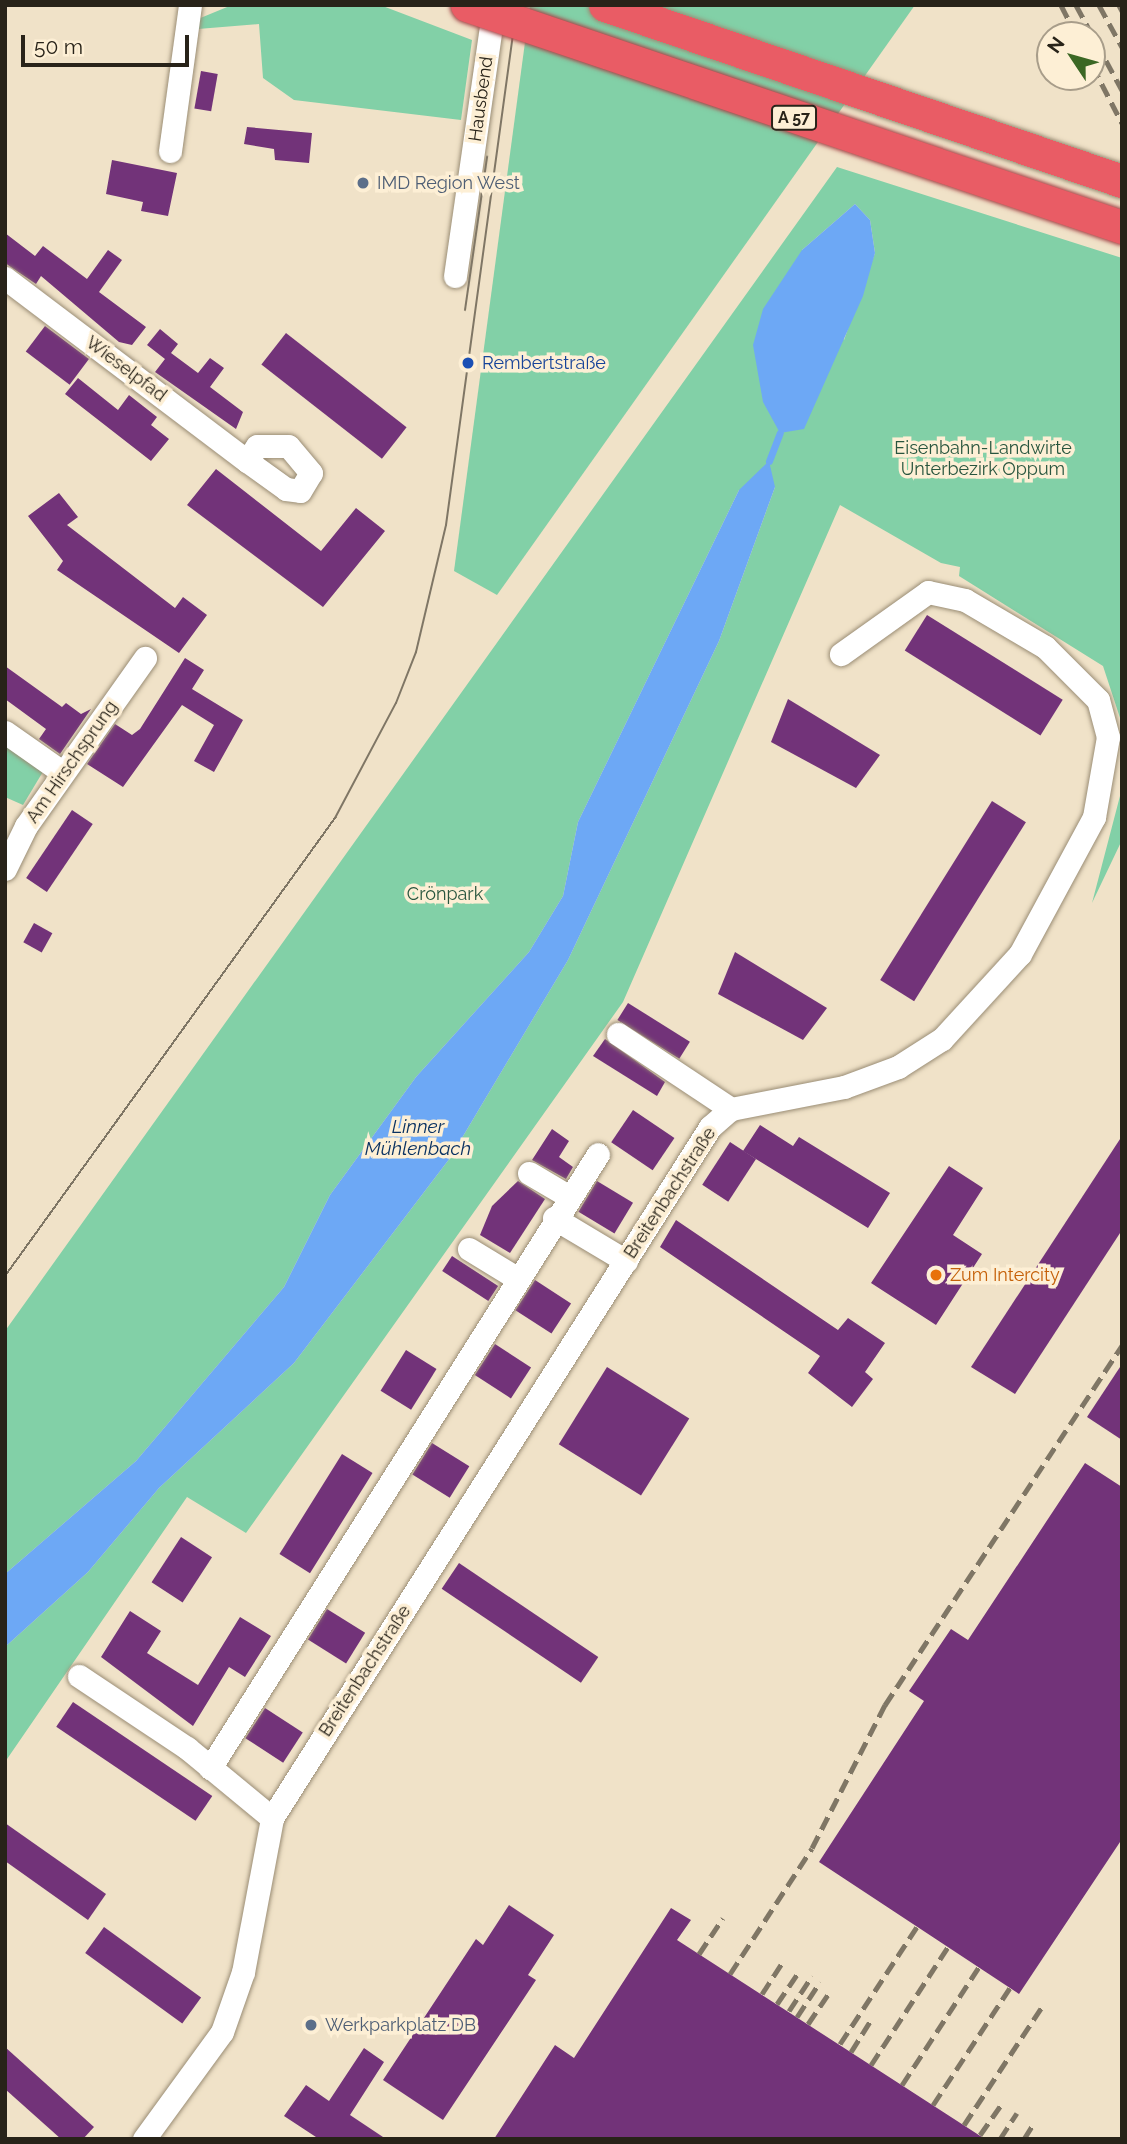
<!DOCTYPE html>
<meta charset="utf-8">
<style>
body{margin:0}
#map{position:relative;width:1127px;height:2144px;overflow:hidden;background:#f0e2c8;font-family:Raleway,sans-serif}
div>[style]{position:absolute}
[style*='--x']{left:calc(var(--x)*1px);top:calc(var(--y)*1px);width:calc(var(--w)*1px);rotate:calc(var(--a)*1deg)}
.green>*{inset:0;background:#82d0a7}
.water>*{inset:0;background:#6da8f5}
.stream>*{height:7px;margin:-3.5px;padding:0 3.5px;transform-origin:3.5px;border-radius:3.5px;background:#6da8f5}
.building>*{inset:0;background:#723379;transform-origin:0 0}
.roads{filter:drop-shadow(0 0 2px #9a8d75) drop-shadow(0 0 2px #9a8d75)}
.minor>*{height:23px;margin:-11.5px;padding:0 11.5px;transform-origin:11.5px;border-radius:11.5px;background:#fff}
.highway>*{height:33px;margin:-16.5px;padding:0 16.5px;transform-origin:16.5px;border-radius:16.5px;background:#e95c65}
.tram>*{height:2px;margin:-1px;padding:0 1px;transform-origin:1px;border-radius:1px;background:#7f7665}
.rail>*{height:5px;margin-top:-2.5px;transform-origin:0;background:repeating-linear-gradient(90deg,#7f7665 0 14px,transparent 0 21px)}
.bridges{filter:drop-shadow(0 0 2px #a5484a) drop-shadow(0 0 2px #a5484a)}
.highway-bridge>*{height:33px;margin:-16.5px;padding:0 16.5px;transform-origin:16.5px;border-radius:16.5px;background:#e95c65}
.dots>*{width:19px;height:19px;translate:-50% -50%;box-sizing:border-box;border:4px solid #fdefd5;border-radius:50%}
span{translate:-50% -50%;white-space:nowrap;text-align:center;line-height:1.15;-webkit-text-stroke:7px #fdefd5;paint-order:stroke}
.shield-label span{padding:2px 5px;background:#fdefd5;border:2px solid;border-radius:5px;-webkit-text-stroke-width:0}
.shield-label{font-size:16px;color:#282319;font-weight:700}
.street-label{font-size:18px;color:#282319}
.service-label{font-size:18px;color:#4e5e75}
.left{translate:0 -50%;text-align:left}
.transit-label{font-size:18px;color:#164399}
.park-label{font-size:18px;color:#28553e}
.food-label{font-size:18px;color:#c56008}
.water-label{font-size:19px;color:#093161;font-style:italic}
.frame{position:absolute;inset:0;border:7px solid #282319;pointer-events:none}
.north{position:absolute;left:1036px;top:21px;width:70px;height:70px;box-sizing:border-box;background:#fdefd5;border:2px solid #a89d8a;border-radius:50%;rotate:306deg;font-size:19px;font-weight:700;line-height:28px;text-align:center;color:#282319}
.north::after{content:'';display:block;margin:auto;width:24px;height:32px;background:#3b6724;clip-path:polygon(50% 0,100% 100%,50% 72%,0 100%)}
.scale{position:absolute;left:21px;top:35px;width:168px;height:32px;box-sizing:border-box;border:4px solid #282319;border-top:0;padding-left:9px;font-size:21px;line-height:24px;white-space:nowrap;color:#282319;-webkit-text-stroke:5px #fdefd5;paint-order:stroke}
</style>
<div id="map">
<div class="green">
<div style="clip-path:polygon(232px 5px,380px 5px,472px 40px,461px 120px,294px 100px,263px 78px,259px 24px,198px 29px,198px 19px)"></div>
<div style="clip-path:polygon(530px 5px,915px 5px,497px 595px,454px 571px)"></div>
<div style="clip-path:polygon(evenodd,837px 167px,1122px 258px,1122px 724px,1103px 666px,959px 576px,960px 567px,941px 563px,840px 505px,623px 1002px,246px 1533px,187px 1497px,5px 1762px,5px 1647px,88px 1572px,159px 1488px,294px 1363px,450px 1158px,568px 960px,719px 641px,775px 487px,739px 490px,578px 822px,563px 896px,529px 952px,416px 1077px,330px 1195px,284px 1287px,136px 1461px,5px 1574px,5px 1331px,837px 167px,855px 204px,870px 220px,875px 253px,844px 340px,802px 250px,855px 204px)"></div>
<div style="clip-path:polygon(5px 742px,44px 770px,23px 805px,5px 797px)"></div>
<div style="clip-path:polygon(1122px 778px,1122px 840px,1092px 903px,1120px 796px)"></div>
</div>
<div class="water">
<div style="clip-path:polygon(855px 204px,870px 220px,875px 253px,863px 296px,804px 429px,780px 433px,763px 402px,753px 345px,763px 309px,802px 250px)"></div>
<div style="clip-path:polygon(769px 461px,775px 487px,719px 641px,568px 960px,450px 1158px,294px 1363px,159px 1488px,88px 1572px,5px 1647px,5px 1574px,136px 1461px,284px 1287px,330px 1195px,416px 1077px,529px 952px,563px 896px,578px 822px,739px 490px)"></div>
</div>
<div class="stream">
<div style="--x:769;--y:461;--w:30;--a:-69"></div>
</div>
<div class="building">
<div style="left:201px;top:71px;width:17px;height:38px;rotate:10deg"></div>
<div style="clip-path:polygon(247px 127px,312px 133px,309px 163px,275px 160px,274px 149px,244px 144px)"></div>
<div style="clip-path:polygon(112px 160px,177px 173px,168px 216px,141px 211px,143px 202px,106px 194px)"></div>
<div style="clip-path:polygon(5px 233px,35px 256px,43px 246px,87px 279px,108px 250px,122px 260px,99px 292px,146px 327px,132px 345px,119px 342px,41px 276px,36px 284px,5px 263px)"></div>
<div style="left:45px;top:326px;width:55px;height:32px;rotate:37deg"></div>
<div style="clip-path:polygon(160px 329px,178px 344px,171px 353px,198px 373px,210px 358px,224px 368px,210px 387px,243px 412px,236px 429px,155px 372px,165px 359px,147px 345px)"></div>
<div style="left:286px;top:333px;width:153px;height:40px;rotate:38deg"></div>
<div style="clip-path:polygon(78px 378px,118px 410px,129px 395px,157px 417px,151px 425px,169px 439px,151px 461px,65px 394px)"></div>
<div style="clip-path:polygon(216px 469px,321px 551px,356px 508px,385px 531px,323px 607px,187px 505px)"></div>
<div style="clip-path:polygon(59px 493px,78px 517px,67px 525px,175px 608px,183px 597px,207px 615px,179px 653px,57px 570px,63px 561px,28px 516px)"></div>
<div style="left:927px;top:615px;width:160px;height:42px;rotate:32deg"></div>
<div style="clip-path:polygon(185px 658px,204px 670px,192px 689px,243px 720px,214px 772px,194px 761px,214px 725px,182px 705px,123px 787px,87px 764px,115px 724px,132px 735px,140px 729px)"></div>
<div style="clip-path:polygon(5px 666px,62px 707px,66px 703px,81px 714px,91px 709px,60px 754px,39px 739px,46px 729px,5px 699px)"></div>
<div style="clip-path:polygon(788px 699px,880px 755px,856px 788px,771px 742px)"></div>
<div style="left:992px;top:801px;width:40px;height:211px;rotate:32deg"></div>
<div style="left:72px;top:810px;width:25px;height:82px;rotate:34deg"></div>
<div style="left:34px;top:923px;width:21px;height:22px;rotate:29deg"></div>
<div style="clip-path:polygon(735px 952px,827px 1008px,803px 1040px,718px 994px)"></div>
<div style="left:628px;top:1003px;width:73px;height:20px;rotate:32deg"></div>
<div style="clip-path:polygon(605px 1039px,665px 1082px,657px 1096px,593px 1056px)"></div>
<div style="left:633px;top:1110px;width:50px;height:39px;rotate:34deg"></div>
<div style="clip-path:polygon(760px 1125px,793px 1146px,799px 1137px,890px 1193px,868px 1228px,743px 1151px)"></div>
<div style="clip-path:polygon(552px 1129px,569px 1141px,559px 1157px,573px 1167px,566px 1179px,532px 1160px)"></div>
<div style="clip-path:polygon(1122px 1136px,1122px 1230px,1015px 1394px,971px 1367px)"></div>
<div style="left:730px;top:1142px;width:31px;height:51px;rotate:33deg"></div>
<div style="clip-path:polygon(949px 1166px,983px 1188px,953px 1235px,982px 1254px,936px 1325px,871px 1283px)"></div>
<div style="clip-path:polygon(518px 1181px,545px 1199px,510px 1253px,480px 1235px,492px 1206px)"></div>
<div style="left:597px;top:1181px;width:42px;height:36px;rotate:31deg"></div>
<div style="clip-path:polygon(676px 1220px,838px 1330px,848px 1318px,885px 1343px,865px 1372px,873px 1379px,852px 1407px,808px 1373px,820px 1356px,660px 1247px)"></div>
<div style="left:452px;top:1256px;width:55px;height:18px;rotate:33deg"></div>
<div style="left:535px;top:1280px;width:43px;height:36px;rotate:33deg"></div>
<div style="left:495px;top:1344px;width:43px;height:37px;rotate:33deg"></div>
<div style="left:406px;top:1350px;width:36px;height:48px;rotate:32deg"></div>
<div style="clip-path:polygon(1122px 1364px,1122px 1440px,1087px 1417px)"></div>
<div style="left:607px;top:1367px;width:97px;height:91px;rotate:32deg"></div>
<div style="left:432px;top:1443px;width:44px;height:37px;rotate:32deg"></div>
<div style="left:342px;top:1454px;width:36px;height:118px;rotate:32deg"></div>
<div style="clip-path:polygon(1085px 1463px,1122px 1487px,1122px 1839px,1019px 1994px,819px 1862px,924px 1701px,909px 1691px,951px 1629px,968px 1640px)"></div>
<div style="left:181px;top:1537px;width:37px;height:54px;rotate:33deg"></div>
<div style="left:459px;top:1563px;width:168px;height:31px;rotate:34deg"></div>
<div style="left:327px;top:1609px;width:45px;height:36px;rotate:32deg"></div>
<div style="clip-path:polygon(130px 1611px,161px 1631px,147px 1653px,198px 1685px,240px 1617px,271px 1636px,245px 1677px,229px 1667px,193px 1726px,101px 1657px)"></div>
<div style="left:73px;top:1702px;width:168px;height:30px;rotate:34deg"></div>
<div style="left:265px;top:1708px;width:45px;height:36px;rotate:33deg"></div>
<div style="clip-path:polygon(5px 1823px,106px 1894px,88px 1920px,5px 1861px)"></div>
<div style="clip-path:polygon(509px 1905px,554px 1935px,528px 1975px,536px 1980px,443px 2120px,383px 2080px,476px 1939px,483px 1945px)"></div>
<div style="clip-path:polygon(671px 1908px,691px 1920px,677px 1940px,985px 2139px,494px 2139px,555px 2045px,574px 2058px)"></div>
<div style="left:104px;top:1927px;width:120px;height:32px;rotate:36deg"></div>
<div style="clip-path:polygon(5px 2047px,94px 2127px,83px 2139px,61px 2139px,5px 2089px)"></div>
<div style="clip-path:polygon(364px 2048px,384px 2062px,350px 2115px,386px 2139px,319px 2139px,284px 2116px,306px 2085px,329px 2101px)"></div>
</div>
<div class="roads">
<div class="minor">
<div style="--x:170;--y:151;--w:147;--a:-82.2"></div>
<div style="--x:455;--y:276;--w:274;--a:-81.8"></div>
<div style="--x:5;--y:278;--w:303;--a:37.1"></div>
<div style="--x:247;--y:461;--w:48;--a:35.7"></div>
<div style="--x:286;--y:489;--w:14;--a:8"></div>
<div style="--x:300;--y:491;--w:21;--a:-59"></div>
<div style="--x:311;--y:473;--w:35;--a:-130"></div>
<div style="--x:288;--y:446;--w:31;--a:180"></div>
<div style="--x:257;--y:446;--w:18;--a:124"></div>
<div style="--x:5;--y:732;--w:70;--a:35.1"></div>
<div style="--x:5;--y:869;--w:48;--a:-64"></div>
<div style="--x:26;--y:826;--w:206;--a:-54.7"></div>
<div style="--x:618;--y:1034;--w:136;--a:33.6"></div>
<div style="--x:529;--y:1173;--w:45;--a:30.5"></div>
<div style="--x:554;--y:1218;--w:84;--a:30.8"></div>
<div style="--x:469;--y:1249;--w:54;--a:31.3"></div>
<div style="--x:79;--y:1676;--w:130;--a:33.7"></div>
<div style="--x:187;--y:1748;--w:110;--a:39.5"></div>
<div style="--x:210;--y:1768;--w:726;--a:-57.71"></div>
<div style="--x:144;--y:2139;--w:132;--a:-53.9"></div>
<div style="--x:222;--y:2032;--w:64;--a:-70.7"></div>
<div style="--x:243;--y:1972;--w:157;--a:-79.3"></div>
<div style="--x:272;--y:1818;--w:818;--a:-57.63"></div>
<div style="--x:710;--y:1127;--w:28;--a:-41"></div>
<div style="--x:731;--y:1109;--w:115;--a:-11"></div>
<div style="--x:844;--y:1087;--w:58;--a:-20.3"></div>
<div style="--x:898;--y:1067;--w:52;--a:-32.5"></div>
<div style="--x:942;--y:1039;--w:115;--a:-47.5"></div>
<div style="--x:1020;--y:954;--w:156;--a:-61.6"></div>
<div style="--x:1094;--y:817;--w:81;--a:-80.1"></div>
<div style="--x:1108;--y:737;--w:38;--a:-105"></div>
<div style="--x:1098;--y:700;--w:75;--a:-135"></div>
<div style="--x:1045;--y:647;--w:93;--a:-149.6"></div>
<div style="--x:965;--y:600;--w:38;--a:-168"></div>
<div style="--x:928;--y:592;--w:107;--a:144.5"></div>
</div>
<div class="highway">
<div style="--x:605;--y:5;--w:546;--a:18.8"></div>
</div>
</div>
<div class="tram">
<div style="--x:465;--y:310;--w:155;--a:-81.8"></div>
<div style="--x:5;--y:1276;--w:565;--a:-54.23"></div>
<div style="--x:335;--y:818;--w:130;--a:-62.1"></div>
<div style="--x:396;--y:703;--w:55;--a:-68.6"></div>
<div style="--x:416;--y:652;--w:130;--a:-76.7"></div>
<div style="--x:446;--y:525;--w:525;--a:-82.23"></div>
</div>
<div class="rail">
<div style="--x:1061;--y:5;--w:34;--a:63"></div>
<div style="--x:1076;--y:5;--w:97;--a:61.6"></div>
<div style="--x:1099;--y:5;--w:48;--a:61.3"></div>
<div style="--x:1119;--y:5;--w:7;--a:63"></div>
<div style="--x:1092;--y:65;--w:65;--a:62.7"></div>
<div style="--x:699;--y:1954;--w:43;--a:-56.3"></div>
<div style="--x:730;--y:1974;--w:150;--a:-56.9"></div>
<div style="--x:812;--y:1848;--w:161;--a:-63"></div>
<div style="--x:885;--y:1705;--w:431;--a:-56.6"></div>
<div style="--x:762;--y:1994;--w:40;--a:-57.1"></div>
<div style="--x:777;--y:2004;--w:41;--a:-55.9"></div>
<div style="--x:789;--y:2011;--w:42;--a:-56.7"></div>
<div style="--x:797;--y:2017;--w:42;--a:-56.7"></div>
<div style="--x:808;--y:2024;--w:41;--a:-55.9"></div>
<div style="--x:840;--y:2044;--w:140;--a:-56.7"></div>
<div style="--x:851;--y:2052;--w:39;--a:-58"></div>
<div style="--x:871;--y:2065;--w:141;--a:-56.9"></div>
<div style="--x:902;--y:2085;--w:141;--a:-56.9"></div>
<div style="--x:933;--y:2105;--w:140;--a:-56.7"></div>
<div style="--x:964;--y:2125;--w:144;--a:-56.6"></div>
<div style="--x:980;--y:2135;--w:39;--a:-55"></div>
<div style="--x:1000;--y:2139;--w:31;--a:-57"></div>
<div style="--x:1024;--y:2139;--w:19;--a:-58"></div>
</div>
<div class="bridges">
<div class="highway-bridge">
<div style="--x:467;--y:5;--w:692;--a:18.72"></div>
</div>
</div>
<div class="dots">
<div style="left:363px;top:183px;background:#5c6f8a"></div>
<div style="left:468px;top:363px;background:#1a4fb4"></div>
<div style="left:936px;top:1275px;background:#e8710a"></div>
<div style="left:311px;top:2025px;background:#5c6f8a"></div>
</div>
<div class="shield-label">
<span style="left:794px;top:118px">A 57</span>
</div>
<div class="street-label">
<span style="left:481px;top:99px;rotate:-82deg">Hausbend</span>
<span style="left:126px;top:369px;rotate:37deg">Wieselpfad</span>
<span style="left:72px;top:762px;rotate:-55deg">Am Hirschsprung</span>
<span style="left:670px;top:1193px;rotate:-57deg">Breitenbachstraße</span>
<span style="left:365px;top:1671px;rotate:-57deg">Breitenbachstraße</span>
</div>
<div class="service-label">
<span class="left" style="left:377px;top:183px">IMD Region West</span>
<span class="left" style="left:325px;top:2025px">Werkparkplatz DB</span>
</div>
<div class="transit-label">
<span class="left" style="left:482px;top:363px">Rembertstraße</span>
</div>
<div class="park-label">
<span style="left:983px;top:459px">Eisenbahn-Landwirte<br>Unterbezirk Oppum</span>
<span style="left:445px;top:894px">Crönpark</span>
</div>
<div class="food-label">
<span class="left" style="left:950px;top:1275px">Zum Intercity</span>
</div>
<div class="water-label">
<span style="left:418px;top:1138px">Linner<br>Mühlenbach</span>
</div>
<div class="frame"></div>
<div class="north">N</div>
<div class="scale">50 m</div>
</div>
